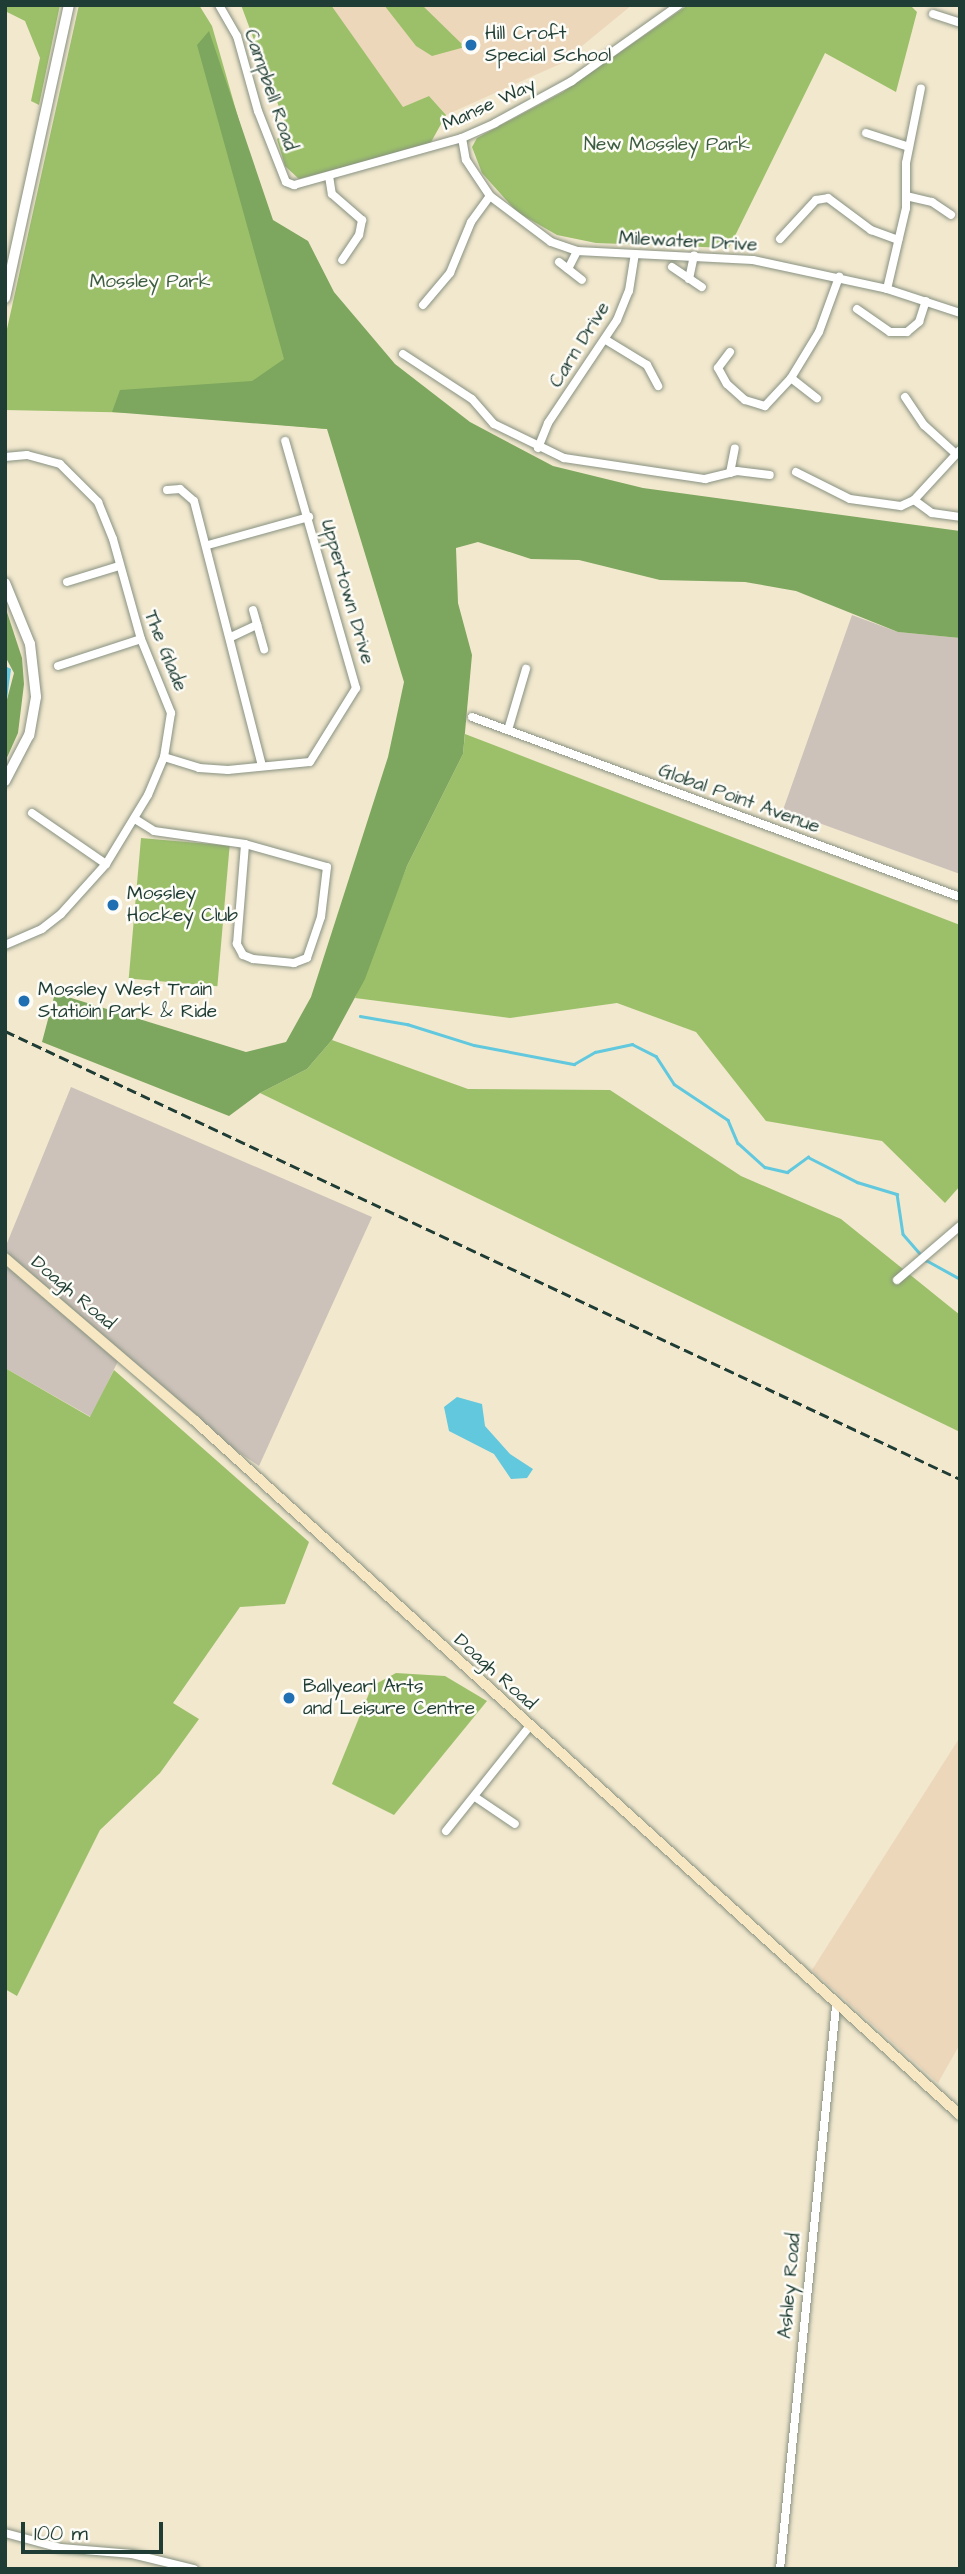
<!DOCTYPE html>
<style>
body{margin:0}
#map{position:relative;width:965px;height:2574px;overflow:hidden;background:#f2e8ce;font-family:"Architects Daughter",sans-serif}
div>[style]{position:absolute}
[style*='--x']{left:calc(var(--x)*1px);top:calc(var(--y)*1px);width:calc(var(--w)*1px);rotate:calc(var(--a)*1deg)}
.built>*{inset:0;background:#edd7bb}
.industrial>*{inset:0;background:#ccc2b9}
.green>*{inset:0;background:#9cc06a;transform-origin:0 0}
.forest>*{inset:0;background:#7da65e}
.water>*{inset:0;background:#61c8de}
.stream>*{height:2.5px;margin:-1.25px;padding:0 1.25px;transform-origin:1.25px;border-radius:1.25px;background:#61c8de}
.roads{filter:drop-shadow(0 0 2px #889281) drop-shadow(0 0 2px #889281)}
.minor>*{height:8px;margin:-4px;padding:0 4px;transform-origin:4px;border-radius:4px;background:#fff}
.tertiary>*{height:10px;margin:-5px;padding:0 5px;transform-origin:5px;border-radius:5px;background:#fff}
.secondary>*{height:10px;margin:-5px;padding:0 5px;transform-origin:5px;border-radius:5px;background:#f7e8c3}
.rail>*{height:2.5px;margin-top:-1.25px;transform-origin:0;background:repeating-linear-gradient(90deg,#1f3d34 0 10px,transparent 0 15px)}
.dots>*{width:19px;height:19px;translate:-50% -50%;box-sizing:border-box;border:4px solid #fdfcf7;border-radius:50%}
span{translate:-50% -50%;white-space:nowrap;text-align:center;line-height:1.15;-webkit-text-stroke:5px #fdfcf7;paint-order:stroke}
.poi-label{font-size:19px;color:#1f3d34}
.left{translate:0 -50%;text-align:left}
.street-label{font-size:19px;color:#1f3d34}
.park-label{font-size:19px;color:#3e5e42}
.frame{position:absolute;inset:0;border:7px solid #1f3d34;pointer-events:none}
.scale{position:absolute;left:21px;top:2522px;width:142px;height:32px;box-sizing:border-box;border:4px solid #1f3d34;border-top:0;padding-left:9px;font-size:21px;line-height:24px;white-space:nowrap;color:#1f3d34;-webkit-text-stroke:5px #fdfcf7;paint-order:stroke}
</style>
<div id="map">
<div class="built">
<div style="clip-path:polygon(331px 5px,632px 5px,560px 64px,446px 115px,429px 96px,403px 108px)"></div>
<div style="clip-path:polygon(960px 1737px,960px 2044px,938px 2083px,812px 1970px)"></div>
</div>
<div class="industrial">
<div style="clip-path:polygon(852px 615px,898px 632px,960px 638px,960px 874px,783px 810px)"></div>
<div style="clip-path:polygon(71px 1087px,372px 1217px,259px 1466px,200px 1426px,120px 1357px,91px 1417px,5px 1368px,5px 1248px)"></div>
</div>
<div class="green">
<div style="clip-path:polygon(5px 5px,60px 5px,39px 105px,31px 101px,40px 58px,25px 21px,5px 11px)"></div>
<div style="clip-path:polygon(79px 5px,199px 5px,212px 26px,327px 429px,149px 413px,5px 410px,5px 338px)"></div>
<div style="clip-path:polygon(241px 5px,331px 5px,403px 107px,429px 96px,446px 115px,430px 144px,299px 179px,285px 166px,277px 139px,288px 131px)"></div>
<div style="clip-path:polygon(384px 5px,422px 5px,465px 47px,432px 56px,416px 46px)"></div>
<div style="clip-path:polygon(688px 5px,910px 5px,917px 12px,896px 92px,825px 53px,729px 248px,596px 243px,557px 235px,517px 212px,482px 173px,472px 147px,477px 138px,563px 92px)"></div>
<div style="clip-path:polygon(465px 734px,960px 925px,960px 1186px,945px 1203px,882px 1141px,766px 1121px,696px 1032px,617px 1003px,510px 1018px,355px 998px,407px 866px,463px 754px)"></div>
<div style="left:141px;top:838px;width:89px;height:141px;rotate:5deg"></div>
<div style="clip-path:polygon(332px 1040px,468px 1089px,610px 1090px,741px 1176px,841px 1219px,960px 1315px,960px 1432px,260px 1093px,307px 1069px)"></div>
<div style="clip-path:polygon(5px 1368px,90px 1417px,114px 1370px,309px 1542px,285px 1604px,240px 1607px,173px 1703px,199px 1719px,160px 1773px,100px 1830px,17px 1996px,5px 1989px)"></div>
<div style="clip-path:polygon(396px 1673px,445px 1676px,487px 1701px,394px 1815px,332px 1784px,372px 1686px)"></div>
</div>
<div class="forest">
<div style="clip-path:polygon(209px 31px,273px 220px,308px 241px,334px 292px,395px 364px,470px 422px,553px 466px,643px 488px,960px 531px,960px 638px,898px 632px,796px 591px,745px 582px,660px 580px,579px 560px,531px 559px,478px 542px,456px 548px,458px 603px,472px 655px,463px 754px,407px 866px,365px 979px,332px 1040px,307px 1069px,260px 1093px,229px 1116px,42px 1042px,55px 993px,246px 1052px,286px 1042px,311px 997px,388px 757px,404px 682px,327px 429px,112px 412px,120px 390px,252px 381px,284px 359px,197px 45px)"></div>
<div style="clip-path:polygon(5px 606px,22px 658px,24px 684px,18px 733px,5px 762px,5px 707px,14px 673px,5px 656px)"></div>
</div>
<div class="water">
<div style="clip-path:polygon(5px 666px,11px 669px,5px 714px)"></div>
<div style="clip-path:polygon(457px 1397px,482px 1404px,485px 1426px,510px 1454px,533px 1469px,527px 1478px,511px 1479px,494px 1454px,449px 1431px,444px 1407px)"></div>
</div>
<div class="stream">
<div style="--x:360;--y:1016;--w:48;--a:9.7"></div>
<div style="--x:407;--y:1024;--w:70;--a:17.4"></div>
<div style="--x:474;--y:1045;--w:102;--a:10.8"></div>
<div style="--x:574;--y:1064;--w:24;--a:-30"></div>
<div style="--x:595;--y:1052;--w:38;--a:-12"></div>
<div style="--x:632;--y:1044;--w:27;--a:27"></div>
<div style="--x:656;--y:1056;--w:33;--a:57"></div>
<div style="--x:674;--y:1084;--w:65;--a:33.7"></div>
<div style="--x:728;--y:1120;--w:25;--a:67"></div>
<div style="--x:738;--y:1143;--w:36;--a:42"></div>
<div style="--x:765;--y:1167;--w:23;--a:13"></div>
<div style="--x:787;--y:1172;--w:26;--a:-36"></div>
<div style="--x:808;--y:1157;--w:55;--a:27"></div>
<div style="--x:857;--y:1182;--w:42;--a:16.7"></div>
<div style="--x:897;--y:1194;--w:40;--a:81.5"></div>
<div style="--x:903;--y:1234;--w:35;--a:49"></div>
<div style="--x:926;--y:1260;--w:39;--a:29"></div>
</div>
<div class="roads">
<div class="minor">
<div style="--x:219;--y:5;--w:36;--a:60"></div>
<div style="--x:237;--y:36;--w:78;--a:74.4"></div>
<div style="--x:258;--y:111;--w:76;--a:68.5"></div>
<div style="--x:286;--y:182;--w:9;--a:21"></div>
<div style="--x:294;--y:185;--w:174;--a:-15.6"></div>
<div style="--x:462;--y:138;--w:36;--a:-24"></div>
<div style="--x:495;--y:123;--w:88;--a:-28.6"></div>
<div style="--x:572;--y:81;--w:131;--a:-35.4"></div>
<div style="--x:933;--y:14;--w:28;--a:18"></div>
<div style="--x:866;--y:133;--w:45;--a:18"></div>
<div style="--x:462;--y:138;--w:22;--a:80"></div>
<div style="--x:466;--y:160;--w:43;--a:56.3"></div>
<div style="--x:490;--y:196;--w:76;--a:37"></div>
<div style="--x:551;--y:242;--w:28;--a:19"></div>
<div style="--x:577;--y:251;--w:176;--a:2.9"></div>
<div style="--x:753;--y:260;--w:137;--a:12.2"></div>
<div style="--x:887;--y:289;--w:77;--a:18.2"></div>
<div style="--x:329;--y:176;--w:18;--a:81"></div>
<div style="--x:332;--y:194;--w:40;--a:41"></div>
<div style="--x:362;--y:220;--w:15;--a:101"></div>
<div style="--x:359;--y:235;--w:30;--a:124"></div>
<div style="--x:906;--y:196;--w:27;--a:13"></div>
<div style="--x:932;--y:202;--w:23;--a:34"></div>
<div style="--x:780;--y:239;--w:53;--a:-47.3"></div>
<div style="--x:816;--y:200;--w:12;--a:-9"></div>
<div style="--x:828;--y:198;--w:54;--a:36.7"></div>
<div style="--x:871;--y:230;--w:29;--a:20"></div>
<div style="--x:559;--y:262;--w:29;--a:38"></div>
<div style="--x:672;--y:267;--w:36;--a:34"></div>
<div style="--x:568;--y:269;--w:20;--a:-63"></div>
<div style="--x:689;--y:279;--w:24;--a:-78"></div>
<div style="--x:887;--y:289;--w:83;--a:-76.8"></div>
<div style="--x:906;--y:208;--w:45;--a:-90"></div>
<div style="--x:906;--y:163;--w:76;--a:-78.7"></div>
<div style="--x:423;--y:305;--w:42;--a:-49.8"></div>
<div style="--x:450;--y:273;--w:55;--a:-67.6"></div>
<div style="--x:471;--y:222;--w:32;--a:-54"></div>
<div style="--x:857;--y:309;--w:40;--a:34.9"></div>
<div style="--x:890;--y:332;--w:17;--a:0"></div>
<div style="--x:907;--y:332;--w:16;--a:-40"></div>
<div style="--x:919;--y:322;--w:22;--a:-72"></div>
<div style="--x:606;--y:340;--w:48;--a:31.4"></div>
<div style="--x:647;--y:365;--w:24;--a:62"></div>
<div style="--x:730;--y:352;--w:20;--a:127"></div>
<div style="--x:718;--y:368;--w:18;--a:61"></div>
<div style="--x:727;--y:384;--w:24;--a:42"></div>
<div style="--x:745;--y:400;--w:21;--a:17"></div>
<div style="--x:765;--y:406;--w:38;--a:-47"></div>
<div style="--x:791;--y:378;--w:54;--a:-58.7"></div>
<div style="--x:819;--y:332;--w:59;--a:-70"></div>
<div style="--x:403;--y:354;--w:82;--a:33.1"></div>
<div style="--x:472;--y:399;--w:33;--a:49"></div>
<div style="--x:494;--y:424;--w:78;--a:25.9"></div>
<div style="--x:564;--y:458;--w:143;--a:8.5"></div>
<div style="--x:705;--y:479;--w:33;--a:-14"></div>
<div style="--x:737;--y:471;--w:33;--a:7"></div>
<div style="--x:791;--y:378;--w:33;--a:38"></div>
<div style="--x:905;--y:397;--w:34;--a:56"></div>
<div style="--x:924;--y:425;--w:43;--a:42.2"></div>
<div style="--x:538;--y:448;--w:27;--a:-68"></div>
<div style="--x:548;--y:423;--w:124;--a:-56.2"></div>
<div style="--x:617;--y:320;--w:31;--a:-68"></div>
<div style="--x:629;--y:291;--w:37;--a:-81"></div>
<div style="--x:5;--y:457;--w:22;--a:-5"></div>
<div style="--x:27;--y:455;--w:34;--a:15"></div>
<div style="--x:60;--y:464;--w:54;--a:45"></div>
<div style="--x:98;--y:502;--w:40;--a:68"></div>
<div style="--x:113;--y:539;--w:104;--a:74.4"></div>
<div style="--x:141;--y:639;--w:80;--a:67.9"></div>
<div style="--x:171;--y:713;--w:45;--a:99"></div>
<div style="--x:164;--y:757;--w:41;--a:112.8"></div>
<div style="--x:148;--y:795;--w:81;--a:121.3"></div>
<div style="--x:106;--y:864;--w:67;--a:132"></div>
<div style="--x:61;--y:914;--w:24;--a:142"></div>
<div style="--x:42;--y:929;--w:40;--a:156.6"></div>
<div style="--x:796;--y:472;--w:60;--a:26.6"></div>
<div style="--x:850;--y:499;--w:51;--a:7.8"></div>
<div style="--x:901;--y:506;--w:14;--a:-25"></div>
<div style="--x:914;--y:500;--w:68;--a:-47.4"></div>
<div style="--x:730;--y:473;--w:25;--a:-79"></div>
<div style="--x:167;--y:490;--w:13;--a:-4"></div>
<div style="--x:180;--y:489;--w:18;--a:41"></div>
<div style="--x:194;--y:501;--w:273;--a:75.6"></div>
<div style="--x:914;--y:500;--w:22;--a:36"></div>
<div style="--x:932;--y:513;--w:28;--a:8"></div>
<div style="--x:208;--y:545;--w:105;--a:-15.5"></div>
<div style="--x:67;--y:582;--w:54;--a:-17.1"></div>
<div style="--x:253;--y:610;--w:41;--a:74.2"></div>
<div style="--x:231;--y:637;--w:29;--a:-25"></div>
<div style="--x:58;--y:666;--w:87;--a:-18"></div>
<div style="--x:472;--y:717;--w:520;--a:20.25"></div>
<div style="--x:508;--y:730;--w:64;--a:-73.6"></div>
<div style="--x:164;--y:757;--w:37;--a:17"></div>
<div style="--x:199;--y:768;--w:29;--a:4"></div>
<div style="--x:228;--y:770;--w:82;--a:-5.6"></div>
<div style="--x:310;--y:762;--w:87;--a:-58.1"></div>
<div style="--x:356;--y:688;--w:257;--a:-106"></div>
<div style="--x:32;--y:813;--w:90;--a:34.6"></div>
<div style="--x:135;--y:819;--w:22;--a:32"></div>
<div style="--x:154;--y:831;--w:92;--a:8.1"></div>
<div style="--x:245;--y:844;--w:85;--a:15.7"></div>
<div style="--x:327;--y:867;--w:50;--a:96.8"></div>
<div style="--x:321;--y:917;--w:43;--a:108.9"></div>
<div style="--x:307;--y:958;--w:14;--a:159"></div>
<div style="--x:294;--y:963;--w:41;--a:-174.4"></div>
<div style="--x:253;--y:959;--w:11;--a:-158"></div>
<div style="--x:243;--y:955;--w:13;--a:-119"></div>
<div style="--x:237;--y:944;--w:100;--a:-85.4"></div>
<div style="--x:897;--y:1280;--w:83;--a:-40.6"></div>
<div style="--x:475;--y:1797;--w:48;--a:34"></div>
<div style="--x:446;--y:1831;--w:133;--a:-51.4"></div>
<div style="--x:5;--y:2533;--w:58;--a:15"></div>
<div style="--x:61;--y:2548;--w:71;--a:4.8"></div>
<div style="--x:132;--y:2554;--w:64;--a:13.6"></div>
<div style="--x:780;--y:2569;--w:566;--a:-84.32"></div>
</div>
<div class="tertiary">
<div style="--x:5;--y:298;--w:300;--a:-77.7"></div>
<div style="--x:5;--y:583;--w:66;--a:67.7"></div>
<div style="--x:30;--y:644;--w:53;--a:83.5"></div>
<div style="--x:36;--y:697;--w:39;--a:100"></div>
<div style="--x:29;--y:735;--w:52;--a:117.6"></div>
</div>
<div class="secondary">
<div style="--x:5;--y:1258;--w:249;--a:40.6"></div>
<div style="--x:194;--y:1420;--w:1034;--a:42.22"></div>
</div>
</div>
<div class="rail">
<div style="--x:5;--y:1031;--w:1055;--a:25.13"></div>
</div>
<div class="dots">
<div style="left:471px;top:45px;background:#1f6fb2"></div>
<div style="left:113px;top:905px;background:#1f6fb2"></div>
<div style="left:24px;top:1001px;background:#1f6fb2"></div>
<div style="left:289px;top:1698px;background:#1f6fb2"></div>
</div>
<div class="poi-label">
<span class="left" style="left:485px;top:45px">Hill Croft<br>Special School</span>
<span class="left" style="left:127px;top:905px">Mossley<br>Hockey Club</span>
<span class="left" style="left:38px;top:1001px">Mossley West Train<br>Statioin Park &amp; Ride</span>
<span class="left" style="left:303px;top:1698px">Ballyearl Arts<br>and Leisure Centre</span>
</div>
<div class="street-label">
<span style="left:270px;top:90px;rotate:71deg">Campbell Road</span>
<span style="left:489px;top:105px;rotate:-25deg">Manse Way</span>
<span style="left:688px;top:242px;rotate:3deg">Milewater Drive</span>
<span style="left:580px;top:345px;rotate:-58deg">Carn Drive</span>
<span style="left:347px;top:592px;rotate:74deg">Uppertown Drive</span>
<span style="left:165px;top:651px;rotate:68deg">The Glade</span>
<span style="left:739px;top:799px;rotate:20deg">Global Point Avenue</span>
<span style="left:73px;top:1293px;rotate:40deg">Doagh Road</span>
<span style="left:495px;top:1672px;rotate:42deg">Doagh Road</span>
<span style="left:790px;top:2286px;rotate:-85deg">Ashley Road</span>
</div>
<div class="park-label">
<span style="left:667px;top:145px">New Mossley Park</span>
<span style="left:150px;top:282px">Mossley Park</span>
</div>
<div class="frame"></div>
<div class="scale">100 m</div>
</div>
